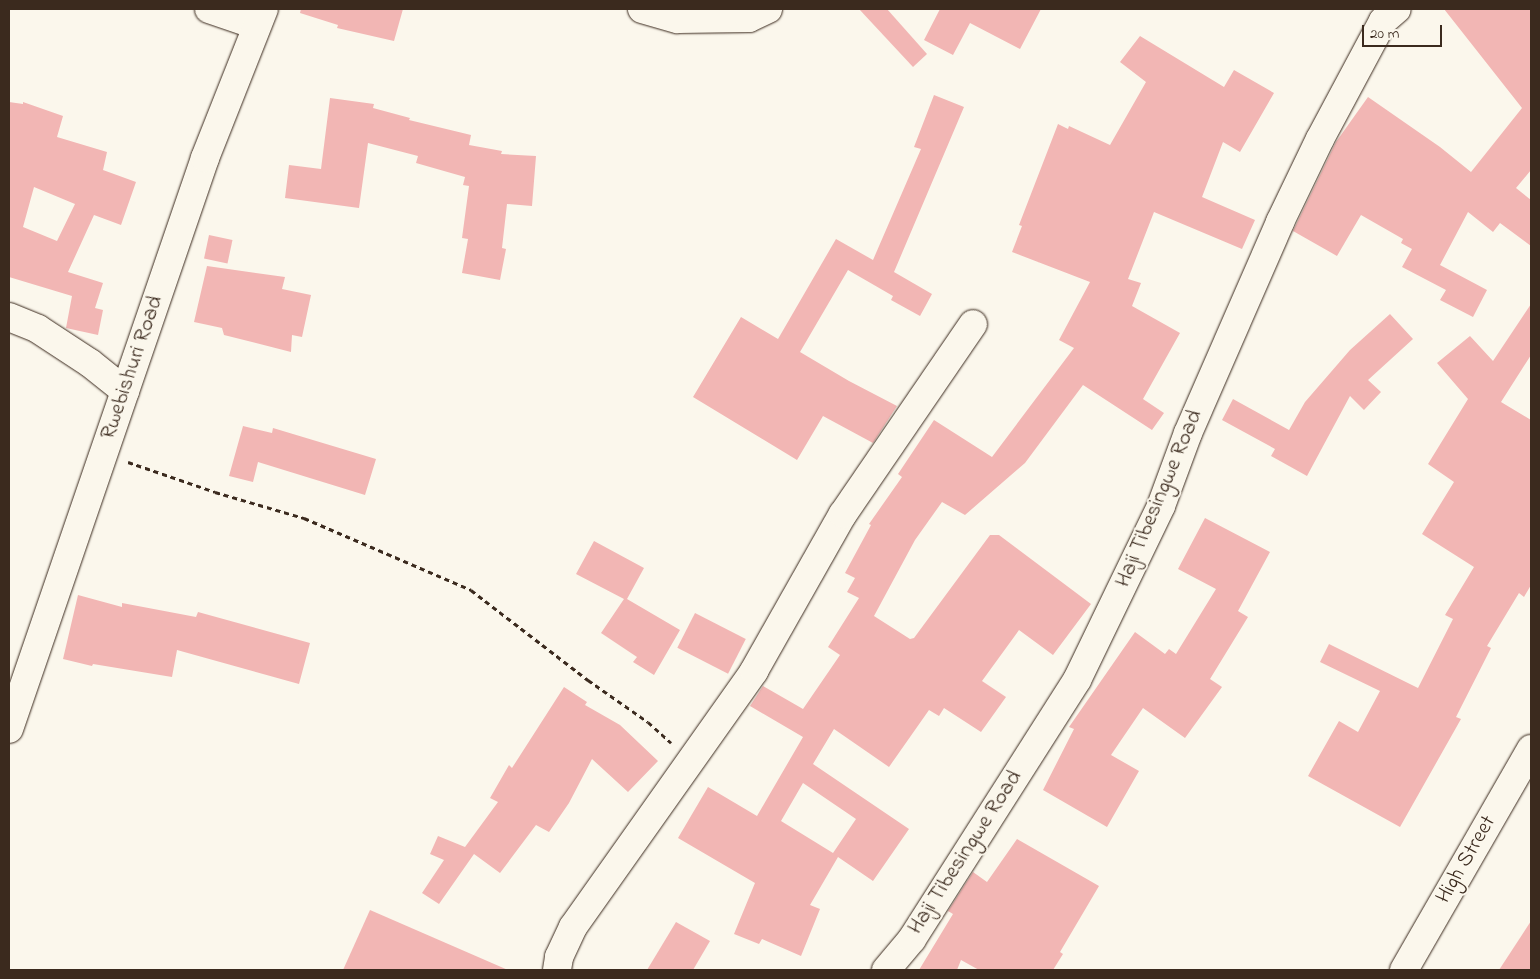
<!DOCTYPE html>
<style>
body{margin:0}
#map{position:relative;width:1540px;height:979px;overflow:hidden;background:#fbf7ec;font-family:"Indie Flower",sans-serif}
div>[style]{position:absolute}
[style*='--x']{left:calc(var(--x)*1px);top:calc(var(--y)*1px);width:calc(var(--w)*1px);rotate:calc(var(--a)*1deg)}
.building>*{inset:0;background:#f2b6b4;transform-origin:0 0}
.path>*{height:3px;margin-top:-1.5px;transform-origin:0;background:repeating-linear-gradient(90deg,#3b2a1e 0 5px,transparent 0 9px)}
.roads{filter:drop-shadow(0 0 1px #3b2a1e) drop-shadow(0 0 1px #3b2a1e)}
.minor>*{height:28px;margin:-14px;padding:0 14px;transform-origin:14px;border-radius:14px;background:#fbf7ec}
.primary>*{height:28px;margin:-14px;padding:0 14px;transform-origin:14px;border-radius:14px;background:#fbf7ec}
span{translate:-50% -50%;white-space:nowrap;text-align:center;line-height:1.15;-webkit-text-stroke:4px #fbf7ec;paint-order:stroke}
.street-label{font-size:22px;color:#3b2a1e}
.frame{position:absolute;inset:0;border:10px solid #3b2a1e;pointer-events:none}
.scale{position:absolute;left:1362px;top:25px;width:80px;height:22px;box-sizing:border-box;border:2px solid #3b2a1e;border-top:0;padding-left:6px;font-size:15px;line-height:18px;white-space:nowrap;color:#3b2a1e;-webkit-text-stroke:4px #fbf7ec;paint-order:stroke}
</style>
<div id="map">
<div class="building">
<div style="clip-path:polygon(301px 9px,403px 9px,394px 41px,337px 28px,338px 25px,300px 13px)"></div>
<div style="clip-path:polygon(859px 9px,887px 9px,927px 54px,913px 67px)"></div>
<div style="clip-path:polygon(940px 9px,1041px 9px,1020px 49px,970px 23px,953px 55px,924px 40px)"></div>
<div style="clip-path:polygon(1444px 9px,1531px 9px,1531px 170px,1516px 188px,1531px 200px,1531px 246px,1500px 223px,1493px 232px,1468px 212px,1440px 265px,1487px 290px,1473px 317px,1440px 300px,1446px 290px,1402px 267px,1412px 249px,1401px 243px,1403px 239px,1361px 215px,1337px 256px,1293px 231px,1336px 142px,1368px 97px,1440px 147px,1471px 172px,1522px 108px)"></div>
<div style="clip-path:polygon(evenodd,1140px 36px,1224px 87px,1234px 70px,1274px 93px,1240px 152px,1223px 142px,1202px 197px,1255px 220px,1242px 249px,1154px 212px,1128px 279px,1141px 283px,1132px 306px,1180px 333px,1143px 399px,1164px 413px,1152px 430px,1083px 385px,1025px 463px,965px 515px,942px 502px,915px 540px,874px 616px,910px 639px,914px 638px,990px 535px,999px 535px,1091px 604px,1053px 655px,1019px 630px,982px 681px,1006px 697px,981px 732px,944px 708px,939px 716px,929px 710px,889px 767px,834px 729px,813px 764px,909px 829px,873px 881px,838px 857px,810px 905px,820px 909px,801px 956px,762px 939px,759px 944px,734px 934px,755px 883px,678px 838px,708px 787px,757px 816px,803px 737px,750px 706px,763px 686px,803px 709px,840px 655px,828px 647px,859px 598px,847px 592px,855px 578px,845px 573px,871px 525px,869px 524px,902px 477px,898px 474px,934px 420px,992px 457px,1074px 348px,1059px 340px,1090px 282px,1012px 252px,1022px 226px,1019px 225px,1058px 124px,1068px 129px,1069px 126px,1110px 145px,1146px 82px,1120px 62px,1140px 36px,803px 783px,856px 819px,833px 853px,781px 821px,803px 783px)"></div>
<div style="clip-path:polygon(934px 95px,964px 107px,894px 272px,932px 294px,920px 316px,891px 300px,893px 296px,848px 270px,800px 352px,849px 381px,897px 406px,873px 443px,823px 416px,797px 460px,693px 397px,741px 317px,778px 339px,836px 239px,873px 260px,921px 149px,914px 147px)"></div>
<div style="clip-path:polygon(330px 98px,374px 104px,373px 108px,410px 118px,409px 120px,471px 135px,469px 145px,502px 151px,501px 154px,536px 156px,532px 206px,507px 204px,502px 248px,506px 249px,500px 280px,462px 273px,468px 239px,462px 238px,469px 186px,463px 185px,465px 177px,416px 163px,418px 156px,368px 143px,359px 208px,285px 198px,289px 165px,321px 169px)"></div>
<div style="clip-path:polygon(evenodd,9px 102px,23px 104px,23px 102px,63px 116px,57px 137px,107px 152px,103px 170px,136px 182px,121px 225px,94px 215px,68px 272px,103px 283px,95px 308px,103px 310px,98px 335px,66px 328px,72px 296px,9px 277px,9px 102px,34px 187px,75px 204px,57px 241px,23px 227px,34px 187px)"></div>
<div style="left:209px;top:235px;width:24px;height:24px;rotate:12deg"></div>
<div style="clip-path:polygon(207px 266px,285px 277px,282px 289px,311px 295px,302px 337px,292px 335px,291px 352px,224px 335px,222px 328px,194px 322px)"></div>
<div style="clip-path:polygon(1531px 304px,1531px 355px,1501px 402px,1531px 420px,1531px 585px,1524px 597px,1519px 593px,1487px 646px,1491px 648px,1456px 717px,1461px 719px,1400px 827px,1308px 776px,1339px 721px,1358px 732px,1380px 691px,1320px 662px,1329px 644px,1418px 688px,1453px 619px,1445px 615px,1474px 567px,1422px 534px,1454px 482px,1428px 464px,1468px 399px,1437px 363px,1470px 336px,1493px 361px)"></div>
<div style="clip-path:polygon(1390px 314px,1413px 339px,1368px 380px,1381px 392px,1364px 410px,1350px 396px,1307px 476px,1271px 456px,1275px 449px,1222px 420px,1233px 399px,1289px 430px,1305px 402px,1350px 350px)"></div>
<div style="clip-path:polygon(243px 426px,272px 433px,273px 428px,376px 459px,365px 495px,258px 462px,253px 482px,229px 476px)"></div>
<div style="clip-path:polygon(1205px 518px,1270px 552px,1238px 611px,1248px 617px,1210px 679px,1222px 687px,1185px 738px,1143px 708px,1111px 755px,1139px 771px,1107px 827px,1043px 790px,1074px 729px,1069px 727px,1135px 632px,1165px 654px,1169px 649px,1176px 654px,1216px 589px,1178px 569px)"></div>
<div style="clip-path:polygon(594px 541px,644px 568px,627px 599px,680px 630px,654px 675px,633px 662px,637px 657px,601px 633px,624px 599px,576px 574px)"></div>
<div style="clip-path:polygon(78px 595px,122px 607px,122px 603px,196px 617px,198px 612px,310px 643px,299px 684px,177px 650px,172px 677px,93px 664px,92px 666px,63px 659px)"></div>
<div style="left:695px;top:613px;width:57px;height:39px;rotate:27deg"></div>
<div style="clip-path:polygon(564px 687px,587px 702px,585px 705px,620px 725px,658px 761px,628px 792px,592px 759px,569px 803px,549px 832px,536px 825px,500px 873px,474px 854px,439px 904px,422px 893px,444px 860px,430px 854px,438px 836px,465px 847px,498px 802px,490px 798px,509px 765px,512px 768px)"></div>
<div style="clip-path:polygon(1017px 839px,1099px 886px,1060px 952px,1063px 954px,1053px 970px,979px 970px,961px 960px,957px 970px,919px 970px,953px 914px,948px 911px,973px 872px,987px 882px)"></div>
<div style="clip-path:polygon(370px 910px,508px 970px,343px 970px)"></div>
<div style="clip-path:polygon(1531px 921px,1531px 970px,1499px 970px)"></div>
<div style="clip-path:polygon(676px 922px,710px 941px,693px 970px,647px 970px)"></div>
</div>
<div class="path">
<div style="--x:128;--y:462;--w:92;--a:19"></div>
<div style="--x:215;--y:492;--w:93;--a:16.3"></div>
<div style="--x:304;--y:518;--w:182;--a:23.3"></div>
<div style="--x:471;--y:590;--w:148;--a:37.6"></div>
<div style="--x:588;--y:680;--w:73;--a:35"></div>
<div style="--x:648;--y:722;--w:31;--a:42"></div>
</div>
<div class="roads">
<div class="minor">
<div style="--x:209;--y:9;--w:50;--a:18.8"></div>
<div style="--x:642;--y:9;--w:37;--a:16"></div>
<div style="--x:678;--y:19;--w:71;--a:-0.8"></div>
<div style="--x:749;--y:18;--w:21;--a:-25"></div>
<div style="--x:9;--y:317;--w:31;--a:22"></div>
<div style="--x:38;--y:329;--w:62;--a:33.2"></div>
<div style="--x:90;--y:363;--w:45;--a:38.7"></div>
<div style="--x:9;--y:729;--w:604;--a:-71.05"></div>
<div style="--x:205;--y:158;--w:160;--a:-68.4"></div>
<div style="--x:557;--y:970;--w:13;--a:-81"></div>
<div style="--x:559;--y:957;--w:33;--a:-65"></div>
<div style="--x:573;--y:927;--w:314;--a:-54.7"></div>
<div style="--x:754;--y:671;--w:180;--a:-60.5"></div>
<div style="--x:843;--y:514;--w:230;--a:-55.6"></div>
<div style="--x:886;--y:970;--w:40;--a:-50"></div>
<div style="--x:912;--y:939;--w:307;--a:-57.5"></div>
<div style="--x:1077;--y:680;--w:193;--a:-64.2"></div>
<div style="--x:1161;--y:506;--w:78;--a:-69.7"></div>
<div style="--x:1188;--y:433;--w:230;--a:-66.4"></div>
<div style="--x:1280;--y:222;--w:92;--a:-64.3"></div>
<div style="--x:1320;--y:139;--w:134;--a:-61.9"></div>
<div style="--x:1383;--y:21;--w:18;--a:-41"></div>
</div>
<div class="primary">
<div style="--x:1404;--y:970;--w:255;--a:-60.1"></div>
</div>
</div>
<div class="street-label">
<span style="left:133px;top:368px;rotate:-71deg">Rwebishuri Road</span>
<span style="left:1160px;top:499px;rotate:-67deg">Haji Tibesingwe Road</span>
<span style="left:966px;top:853px;rotate:-57deg">Haji Tibesingwe Road</span>
<span style="left:1467px;top:860px;rotate:-60deg">High Street</span>
</div>
<div class="frame"></div>
<div class="scale">20 m</div>
</div>
